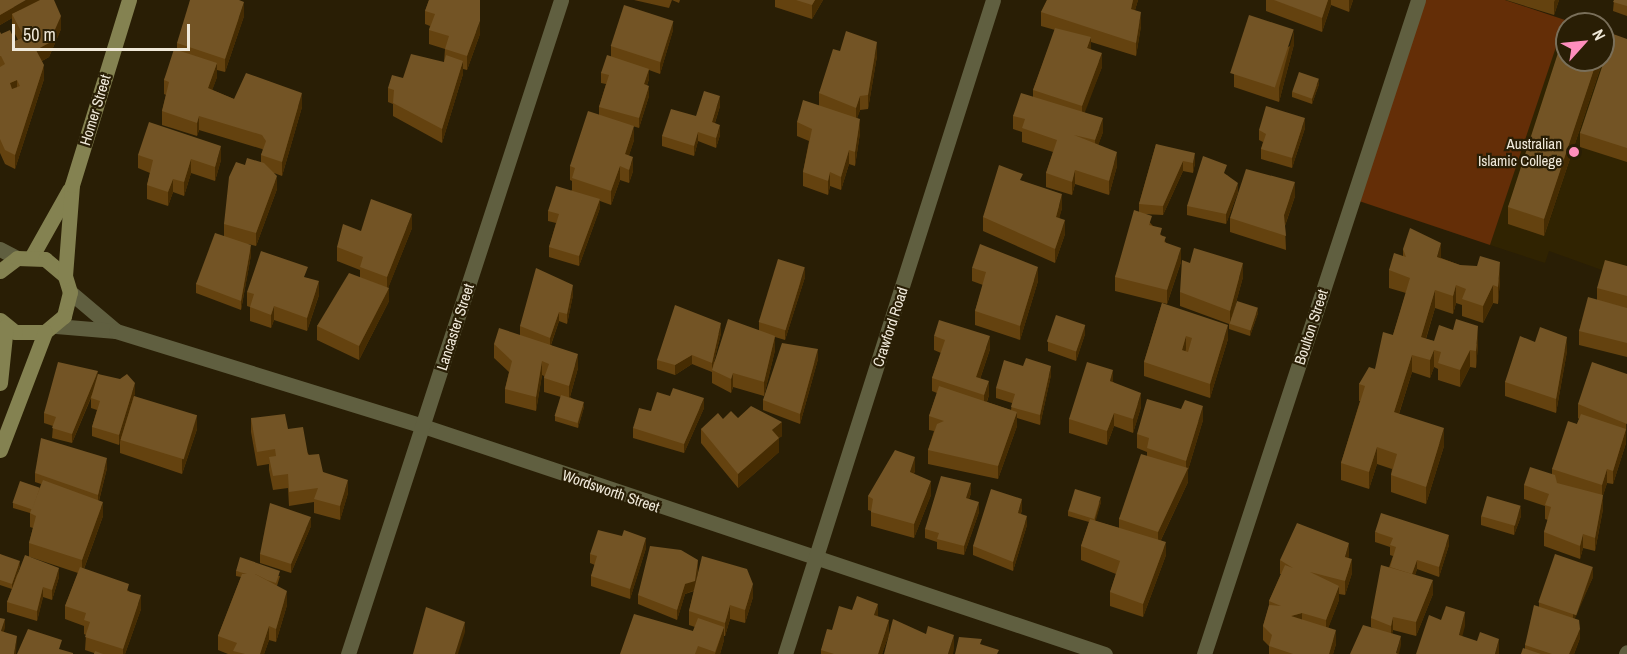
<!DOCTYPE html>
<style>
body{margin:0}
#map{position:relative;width:1627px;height:654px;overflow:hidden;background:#291e05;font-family:"Archivo Narrow",sans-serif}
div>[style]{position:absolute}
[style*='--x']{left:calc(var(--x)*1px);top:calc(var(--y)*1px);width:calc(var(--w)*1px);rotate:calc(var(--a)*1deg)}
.built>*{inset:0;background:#302301}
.green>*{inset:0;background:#642e07}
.street>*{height:15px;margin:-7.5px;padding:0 7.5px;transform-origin:7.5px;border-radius:7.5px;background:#605f40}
.secondary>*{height:15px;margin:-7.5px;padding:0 7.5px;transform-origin:7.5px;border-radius:7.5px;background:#848251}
.wall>*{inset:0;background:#64420f}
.shaded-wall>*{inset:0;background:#462c02}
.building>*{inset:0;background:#735425;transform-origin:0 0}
.dots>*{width:16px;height:16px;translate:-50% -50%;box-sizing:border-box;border:3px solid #291e05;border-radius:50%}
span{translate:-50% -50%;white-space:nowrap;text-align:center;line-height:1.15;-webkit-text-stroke:4.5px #291e05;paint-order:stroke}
.street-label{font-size:15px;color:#f0e9da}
.poi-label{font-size:15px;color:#f0e9da}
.right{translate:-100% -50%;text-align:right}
.north{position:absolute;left:1555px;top:12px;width:60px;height:60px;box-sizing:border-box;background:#291e05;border:2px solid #796f5a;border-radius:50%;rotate:63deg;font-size:16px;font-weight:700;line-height:24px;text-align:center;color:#f0e9da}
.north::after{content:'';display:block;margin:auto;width:21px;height:27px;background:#fe8ebd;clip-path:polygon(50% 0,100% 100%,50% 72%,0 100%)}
.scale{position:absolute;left:12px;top:24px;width:178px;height:27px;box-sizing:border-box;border:3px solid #f0e9da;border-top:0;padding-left:8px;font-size:18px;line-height:21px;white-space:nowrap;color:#f0e9da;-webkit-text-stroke:4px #291e05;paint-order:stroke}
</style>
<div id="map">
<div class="built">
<div style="clip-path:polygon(1565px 20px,1577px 24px,1567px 24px,1567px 60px,1603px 60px,1603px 32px,1627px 40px,1627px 279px,1549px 251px,1545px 263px,1490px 245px)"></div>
</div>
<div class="green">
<div style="clip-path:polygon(1418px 0,1505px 0,1565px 20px,1490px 245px,1353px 199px)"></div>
</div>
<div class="street">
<div style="--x:0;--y:249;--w:19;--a:28"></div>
<div style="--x:70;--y:292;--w:60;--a:40.3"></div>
<div style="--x:56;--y:326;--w:60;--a:4.8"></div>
<div style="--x:116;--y:331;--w:321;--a:17.2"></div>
<div style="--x:423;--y:426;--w:719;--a:18.49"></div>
<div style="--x:348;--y:654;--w:688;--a:-71.96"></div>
<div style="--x:785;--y:654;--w:686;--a:-72.36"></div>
<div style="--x:1204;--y:654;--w:688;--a:-71.88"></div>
<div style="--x:1626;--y:654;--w:2;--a:-63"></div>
</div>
<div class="secondary">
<div style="--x:32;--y:256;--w:76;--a:-60.7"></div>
<div style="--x:0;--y:271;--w:21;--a:-37"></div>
<div style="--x:17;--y:258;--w:28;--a:2"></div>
<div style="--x:45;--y:259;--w:26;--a:40"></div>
<div style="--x:65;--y:276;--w:17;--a:73"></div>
<div style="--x:70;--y:292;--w:25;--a:104"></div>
<div style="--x:64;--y:316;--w:25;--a:140"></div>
<div style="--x:45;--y:332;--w:30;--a:180"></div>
<div style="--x:15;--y:332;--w:19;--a:-141"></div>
<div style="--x:65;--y:276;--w:91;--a:-85.6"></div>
<div style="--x:72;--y:185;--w:194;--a:-72.9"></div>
<div style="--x:0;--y:383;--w:57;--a:-84"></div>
<div style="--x:0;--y:450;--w:126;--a:-69.1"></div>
</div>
<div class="wall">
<div style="clip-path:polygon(0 0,61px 29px,49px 57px,42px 61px,44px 79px,15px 169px,5px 164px,0 153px,0 32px,1px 34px,15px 41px,18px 40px,12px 28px,12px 18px,0 25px)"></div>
<div style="clip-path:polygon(429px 0,480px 34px,467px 70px,463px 69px,463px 74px,442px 143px,393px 116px,393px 104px,388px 102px,388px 88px,403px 78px,444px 62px,445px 49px,429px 44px,429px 30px,430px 26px,425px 24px,425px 11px)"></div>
<div style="clip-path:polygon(634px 0,680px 0,679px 3px,672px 0,669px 8px)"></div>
<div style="clip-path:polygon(775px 0,823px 0,812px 19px,775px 7px)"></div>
<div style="clip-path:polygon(1047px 0,1138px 0,1135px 10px,1141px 26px,1136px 56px,1091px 42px,1091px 50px,1102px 67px,1084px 112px,1103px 132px,1098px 145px,1117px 166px,1109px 195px,1075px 184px,1072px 195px,1046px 187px,1046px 173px,1053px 152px,1022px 142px,1022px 132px,1013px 129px,1013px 116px,1033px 97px,1033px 90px,1055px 30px,1041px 26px,1041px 12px)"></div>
<div style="clip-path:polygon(1266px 0,1353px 0,1349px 12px,1331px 5px,1322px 32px,1266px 11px)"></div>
<div style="clip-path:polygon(1506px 0,1559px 0,1554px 15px)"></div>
<div style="clip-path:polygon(1614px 0,1627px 0,1627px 16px,1613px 11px)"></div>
<div style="clip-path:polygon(244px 16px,225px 72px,217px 70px,217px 77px,212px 90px,234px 99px,302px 107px,282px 176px,274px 173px,277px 189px,256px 246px,248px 244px,251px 255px,241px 310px,196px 293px,196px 284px,224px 236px,224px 224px,245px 165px,261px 162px,261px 155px,263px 150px,262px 149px,199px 130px,197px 136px,162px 125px,162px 111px,166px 95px,164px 94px,164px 80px,177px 50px,177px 43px)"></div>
<div style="clip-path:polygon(673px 30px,660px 74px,649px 70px,649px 79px,647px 85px,649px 96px,639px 128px,629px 125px,634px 140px,629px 155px,633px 171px,629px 183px,620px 180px,611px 205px,600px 201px,600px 208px,579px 266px,549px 257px,549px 247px,556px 223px,548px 221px,548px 211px,572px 190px,572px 181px,570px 180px,570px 166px,599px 115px,599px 107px,606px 84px,601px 83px,601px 73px,611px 56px,611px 46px)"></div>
<div style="clip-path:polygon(1627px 39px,1627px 162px,1580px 147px,1580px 133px)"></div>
<div style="clip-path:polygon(1294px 44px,1279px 102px,1234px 87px,1234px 74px)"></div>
<div style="clip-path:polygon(840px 51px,877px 56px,868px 109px,860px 110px,857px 118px,860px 133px,855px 166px,849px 164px,841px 190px,830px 186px,828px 195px,803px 186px,803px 172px,809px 141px,797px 136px,797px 122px,819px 106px,819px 93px)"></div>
<div style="clip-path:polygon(1567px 60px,1603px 60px,1544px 236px,1508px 224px,1508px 207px)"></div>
<div style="clip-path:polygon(1319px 84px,1312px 104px,1292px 97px,1292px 92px)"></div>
<div style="clip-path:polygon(720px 106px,715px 123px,720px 135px,716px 148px,698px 141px,694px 156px,662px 146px,662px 136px,696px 116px)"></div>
<div style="clip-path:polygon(1305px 128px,1292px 168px,1261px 159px,1261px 149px,1263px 142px,1259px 140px,1259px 130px)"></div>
<div style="clip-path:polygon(1156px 144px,1195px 163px,1193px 173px,1183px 171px,1163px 215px,1143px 214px,1152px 225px,1162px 236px,1166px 243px,1181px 262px,1167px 304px,1115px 291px,1115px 277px,1139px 212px,1139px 204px)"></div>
<div style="clip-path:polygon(138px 155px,221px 160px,215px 181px,191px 173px,184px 196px,173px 192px,168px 206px,147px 199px,147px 185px,150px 173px,138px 168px)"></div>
<div style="clip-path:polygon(1227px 175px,1238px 192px,1226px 224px,1187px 215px,1187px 206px)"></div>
<div style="clip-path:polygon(1023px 181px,1062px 208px,1059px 218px,1065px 234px,1055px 263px,983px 231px,983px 217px)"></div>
<div style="clip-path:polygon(1295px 196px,1285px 226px,1286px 250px,1230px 232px,1230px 218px)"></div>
<div style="clip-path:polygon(412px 228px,388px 288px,389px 301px,359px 360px,317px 340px,317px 326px,360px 278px,360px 270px,337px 261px,337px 247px,361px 231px)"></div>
<div style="clip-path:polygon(1403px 249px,1441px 258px,1500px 280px,1498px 304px,1493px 303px,1483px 323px,1462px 316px,1462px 305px,1456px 303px,1453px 314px,1435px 308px,1426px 339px,1434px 341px,1478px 344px,1476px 368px,1470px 367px,1460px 387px,1438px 380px,1438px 369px,1434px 367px,1430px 378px,1412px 372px,1399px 414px,1444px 446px,1426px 504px,1391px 492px,1391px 475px,1392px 469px,1377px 464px,1369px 489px,1341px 480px,1341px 463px,1360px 401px,1359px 401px,1359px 384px,1375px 369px,1393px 335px,1406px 293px,1389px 288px,1389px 270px,1403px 256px)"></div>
<div style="clip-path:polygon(1627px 266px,1627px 357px,1579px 345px,1579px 331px,1597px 300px,1597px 288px)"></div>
<div style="clip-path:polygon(972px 268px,1038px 281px,1020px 340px,975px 325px,975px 311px,983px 285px,972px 281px)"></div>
<div style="clip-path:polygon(805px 277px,785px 340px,775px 337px,775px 350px,764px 396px,733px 387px,731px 393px,712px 383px,712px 372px,692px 364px,675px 375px,657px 369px,657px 360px,721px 333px,714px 362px,759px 330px,759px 322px)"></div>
<div style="clip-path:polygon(1243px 277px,1232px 317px,1258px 313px,1250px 336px,1229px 329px,1229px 324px,1180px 306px,1180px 292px)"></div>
<div style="clip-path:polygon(308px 278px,319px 295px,307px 331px,274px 320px,271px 328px,250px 321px,250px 307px,247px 306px,247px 292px)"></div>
<div style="clip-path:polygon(573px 295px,567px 324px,559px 321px,551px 345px,578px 368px,570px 397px,584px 407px,578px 428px,555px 421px,555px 416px,561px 397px,544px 392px,544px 376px,542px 375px,536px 411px,505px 403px,505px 389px,509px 372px,494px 358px,494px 344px,520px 335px,520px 326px)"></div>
<div style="clip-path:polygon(1162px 303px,1228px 339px,1210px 398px,1144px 376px,1144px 362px)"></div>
<div style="clip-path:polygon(1085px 334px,1076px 361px,1048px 351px,1048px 342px)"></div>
<div style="clip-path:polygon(934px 336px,990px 349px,980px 379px,989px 395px,987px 402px,1011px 410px,1012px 403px,996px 398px,996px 388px,1051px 375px,1040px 425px,1017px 418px,1017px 426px,998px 479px,928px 464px,928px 450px,934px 431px,929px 430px,929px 416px,937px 393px,932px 391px,932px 378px,941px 353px,934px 350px)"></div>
<div style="clip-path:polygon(1535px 342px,1567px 351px,1556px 413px,1505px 396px,1505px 382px)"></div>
<div style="clip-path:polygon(818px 359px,800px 424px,763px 410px,763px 400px)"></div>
<div style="clip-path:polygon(98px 374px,135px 393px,134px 396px,197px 429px,182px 474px,120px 453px,120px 441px,119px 445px,92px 436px,92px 427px,97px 410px,91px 408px,91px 398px,72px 443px,52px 438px,53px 426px,44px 423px,44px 413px)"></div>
<div style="clip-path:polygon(1627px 374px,1626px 443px,1613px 484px,1607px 483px,1603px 495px,1603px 509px,1595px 551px,1583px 548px,1580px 559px,1544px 546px,1544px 532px,1548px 520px,1545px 519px,1545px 506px,1524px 499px,1524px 485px,1552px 474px,1552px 469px,1577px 424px,1579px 419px,1578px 418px,1578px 404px)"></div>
<div style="clip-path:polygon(1113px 382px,1141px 407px,1133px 433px,1114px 426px,1107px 445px,1069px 433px,1069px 419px)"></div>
<div style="clip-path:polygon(704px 408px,684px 453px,633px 438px,633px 428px,651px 411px)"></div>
<div style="clip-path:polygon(251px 418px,288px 429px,323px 472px,348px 493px,340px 520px,314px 513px,314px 502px,289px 506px,288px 488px,273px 490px,269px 470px,269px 464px,257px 466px,251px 432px)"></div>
<div style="clip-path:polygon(738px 418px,782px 436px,779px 438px,779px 452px,738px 488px,701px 443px,701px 429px,723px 419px)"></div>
<div style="clip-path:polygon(1203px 420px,1188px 470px,1188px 482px,1161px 540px,1166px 555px,1143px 617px,1110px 606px,1110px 592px,1116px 574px,1081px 560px,1081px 546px,1089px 522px,1068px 516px,1068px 511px,1101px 502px,1095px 521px,1119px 528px,1119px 519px,1147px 456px,1147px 452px,1137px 448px,1137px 434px)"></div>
<div style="clip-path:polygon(107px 468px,99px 501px,103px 516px,84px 569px,129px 591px,141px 609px,125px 654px,94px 654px,94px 653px,85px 650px,86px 635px,84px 634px,84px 626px,65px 619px,65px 606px,78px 573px,30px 557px,59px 577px,52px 600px,43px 597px,37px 621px,7px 612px,7px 602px,12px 589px,0 585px,0 554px,20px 566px,17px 575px,29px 556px,29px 543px,33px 528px,30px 527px,30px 513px,13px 508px,13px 503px,40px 488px,41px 484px,35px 482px,35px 473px)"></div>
<div style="clip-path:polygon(915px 470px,914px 474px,931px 495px,914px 538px,871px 526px,871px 511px,868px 510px,868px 496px)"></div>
<div style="clip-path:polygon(971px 493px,969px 499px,979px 512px,964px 555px,937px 549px,937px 542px,925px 538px,925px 529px)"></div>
<div style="clip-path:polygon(1022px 509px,1021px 514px,1027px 525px,1013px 571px,973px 555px,973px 546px)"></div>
<div style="clip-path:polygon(1481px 516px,1521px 516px,1514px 535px,1481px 525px)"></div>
<div style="clip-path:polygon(311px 526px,291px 573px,260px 563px,260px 554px)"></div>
<div style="clip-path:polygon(1375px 532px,1449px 545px,1439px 577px,1417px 569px,1415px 575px,1433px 594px,1416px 636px,1393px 630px,1392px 633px,1401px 645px,1371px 627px,1371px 618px,1393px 556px,1390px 555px,1390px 547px,1375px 542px)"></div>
<div style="clip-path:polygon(646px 548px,630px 599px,591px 586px,591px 576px,595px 565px,590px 563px,590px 554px)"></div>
<div style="clip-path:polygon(1349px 558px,1352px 573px,1345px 595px,1339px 594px,1339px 600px,1328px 628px,1336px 644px,1333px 654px,1269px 654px,1269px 646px,1263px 640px,1263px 626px,1269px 606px,1269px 601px,1281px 574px,1280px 574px,1280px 560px)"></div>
<div style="clip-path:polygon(698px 570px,696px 582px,753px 597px,745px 623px,730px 619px,725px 636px,724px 636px,724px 640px,720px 654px,620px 654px,693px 631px,695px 627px,689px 625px,689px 611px,694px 591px,685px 594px,677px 620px,638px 604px,638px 595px)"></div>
<div style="clip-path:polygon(236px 571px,280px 576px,277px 586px,287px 605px,276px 642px,269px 640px,264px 654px,228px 654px,218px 650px,218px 636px,241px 577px,236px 576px)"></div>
<div style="clip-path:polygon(1593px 577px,1574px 619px,1580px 638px,1574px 654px,1521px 654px,1525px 649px,1525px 645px,1539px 607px,1539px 602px)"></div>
<div style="clip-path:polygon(852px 610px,878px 617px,889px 634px,882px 654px,821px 654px,821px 650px,832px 630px)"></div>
</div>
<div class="shaded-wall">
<div style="clip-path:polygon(26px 0,42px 0,12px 14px,12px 18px,0 25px,0 15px)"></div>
<div style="clip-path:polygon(815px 0,823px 0,812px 19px,812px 5px)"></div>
<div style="clip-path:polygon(1133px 0,1138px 0,1131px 23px,1131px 9px)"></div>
<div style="clip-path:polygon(1328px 0,1331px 0,1331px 5px,1322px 32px,1322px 18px)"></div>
<div style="clip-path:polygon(1349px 0,1353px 0,1349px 12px)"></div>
<div style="clip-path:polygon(1555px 0,1559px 0,1554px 15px,1554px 2px)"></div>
<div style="clip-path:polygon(244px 2px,244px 16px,225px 72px,225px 59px)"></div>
<div style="clip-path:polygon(1141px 12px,1141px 26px,1136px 56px,1136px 43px)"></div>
<div style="clip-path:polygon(61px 16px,61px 29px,49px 57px,36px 64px,36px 50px)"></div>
<div style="clip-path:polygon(480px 21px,480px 34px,467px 70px,467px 56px)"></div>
<div style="clip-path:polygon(673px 21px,673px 30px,660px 74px,660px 64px)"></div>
<div style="clip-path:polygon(1294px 30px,1294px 44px,1279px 102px,1279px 88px)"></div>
<div style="clip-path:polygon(1605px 35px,1605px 52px,1603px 59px,1603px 41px)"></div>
<div style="clip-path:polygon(1091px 37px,1091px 51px,1087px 48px)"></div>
<div style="clip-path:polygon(877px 42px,877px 56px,868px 109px,868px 95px)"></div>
<div style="clip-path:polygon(1102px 53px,1102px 67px,1082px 120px,1082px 106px)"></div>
<div style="clip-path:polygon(1597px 60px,1603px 60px,1544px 236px,1544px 219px)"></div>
<div style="clip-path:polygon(463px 61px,463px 74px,442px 143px,442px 129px)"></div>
<div style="clip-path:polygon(217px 63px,217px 77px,208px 102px,208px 88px)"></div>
<div style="clip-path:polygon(44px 65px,44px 79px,15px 169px,15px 155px)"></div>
<div style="clip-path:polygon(649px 69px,649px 79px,644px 94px,644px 84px)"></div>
<div style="clip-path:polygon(1319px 79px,1319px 84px,1312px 104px,1312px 99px)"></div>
<div style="clip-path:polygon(17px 80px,17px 94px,10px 97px,10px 83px)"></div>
<div style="clip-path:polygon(649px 86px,649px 96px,639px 128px,639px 118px)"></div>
<div style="clip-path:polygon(302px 93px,302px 107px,282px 176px,282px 162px)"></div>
<div style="clip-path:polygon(720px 96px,720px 106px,712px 132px,712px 122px)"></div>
<div style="clip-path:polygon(860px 96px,860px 110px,856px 122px,856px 108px)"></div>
<div style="clip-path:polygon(199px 116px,199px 130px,197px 136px,197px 123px)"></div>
<div style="clip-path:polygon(1103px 118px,1103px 132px,1095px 154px,1095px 140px)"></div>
<div style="clip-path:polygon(1305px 118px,1305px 128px,1292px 168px,1292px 158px)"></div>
<div style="clip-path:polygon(860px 119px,860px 133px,855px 166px,855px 152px)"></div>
<div style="clip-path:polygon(720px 125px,720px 135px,716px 148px,716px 138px)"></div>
<div style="clip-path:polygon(634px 126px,634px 140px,625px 168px,625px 154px)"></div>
<div style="clip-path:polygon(698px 132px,698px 141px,694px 156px,694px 146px)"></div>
<div style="clip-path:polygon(221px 146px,221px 160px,215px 181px,215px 167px)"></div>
<div style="clip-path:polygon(849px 150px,849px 164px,841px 190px,841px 177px)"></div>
<div style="clip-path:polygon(1117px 152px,1117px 166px,1109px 195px,1109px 181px)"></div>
<div style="clip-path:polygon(1195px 153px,1195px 163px,1193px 173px,1193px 163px)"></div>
<div style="clip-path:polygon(633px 157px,633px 171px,629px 183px,629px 170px)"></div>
<div style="clip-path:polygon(191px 159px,191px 173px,184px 196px,184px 182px)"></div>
<div style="clip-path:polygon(1183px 161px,1183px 171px,1163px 215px,1163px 206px)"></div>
<div style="clip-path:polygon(620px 166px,620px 180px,611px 205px,611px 191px)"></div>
<div style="clip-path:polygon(1075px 170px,1075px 184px,1072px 195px,1072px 182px)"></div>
<div style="clip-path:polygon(830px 172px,830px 186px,828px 195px,828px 181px)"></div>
<div style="clip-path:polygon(277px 176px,277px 189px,256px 246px,256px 233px)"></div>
<div style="clip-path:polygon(173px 179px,173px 192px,168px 206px,168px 192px)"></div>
<div style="clip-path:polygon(1295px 182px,1295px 196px,1284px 228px,1284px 215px)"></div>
<div style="clip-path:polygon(1238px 183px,1238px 192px,1226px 224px,1226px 214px)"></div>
<div style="clip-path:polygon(1062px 194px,1062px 208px,1056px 231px,1056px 217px)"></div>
<div style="clip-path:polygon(600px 199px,600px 208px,579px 266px,579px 256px)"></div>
<div style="clip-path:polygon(412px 214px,412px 228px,387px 291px,387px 277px)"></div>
<div style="clip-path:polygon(1065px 220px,1065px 234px,1055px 263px,1055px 249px)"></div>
<div style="clip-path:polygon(1441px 243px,1441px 260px,1437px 257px)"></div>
<div style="clip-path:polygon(251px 245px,251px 255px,241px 310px,241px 301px)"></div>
<div style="clip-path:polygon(1181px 248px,1181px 262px,1167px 304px,1167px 290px)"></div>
<div style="clip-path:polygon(1500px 262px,1500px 280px,1498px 304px,1498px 287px)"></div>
<div style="clip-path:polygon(1243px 263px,1243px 277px,1230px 324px,1230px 311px)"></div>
<div style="clip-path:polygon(805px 267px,805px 277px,785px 340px,785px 331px)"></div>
<div style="clip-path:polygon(1038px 267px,1038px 281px,1020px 340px,1020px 326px)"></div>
<div style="clip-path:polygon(319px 281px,319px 295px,307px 331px,307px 318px)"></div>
<div style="clip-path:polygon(573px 285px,573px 295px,567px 324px,567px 314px)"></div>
<div style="clip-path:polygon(1456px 285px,1456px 303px,1453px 314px,1453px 296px)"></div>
<div style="clip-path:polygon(1493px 285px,1493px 303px,1483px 323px,1483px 306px)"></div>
<div style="clip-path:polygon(389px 288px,389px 301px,359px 360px,359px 346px)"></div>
<div style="clip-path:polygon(1435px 290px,1435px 308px,1421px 354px,1421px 337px)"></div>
<div style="clip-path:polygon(274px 306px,274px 320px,271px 328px,271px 315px)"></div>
<div style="clip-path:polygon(1258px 308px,1258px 313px,1250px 336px,1250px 331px)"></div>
<div style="clip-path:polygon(559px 312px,559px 321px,550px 347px,550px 338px)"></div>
<div style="clip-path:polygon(721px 323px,721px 333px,712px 370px,712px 363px)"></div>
<div style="clip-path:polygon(1085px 325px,1085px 334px,1076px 361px,1076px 351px)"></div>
<div style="clip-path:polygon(1228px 325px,1228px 339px,1210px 398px,1210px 384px)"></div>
<div style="clip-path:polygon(1478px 326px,1478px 344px,1476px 368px,1476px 351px)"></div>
<div style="clip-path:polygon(775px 336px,775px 350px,764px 396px,764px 382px)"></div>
<div style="clip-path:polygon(990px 336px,990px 349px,976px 391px,976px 377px)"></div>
<div style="clip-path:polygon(1186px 336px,1186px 349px,1182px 364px,1182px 350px)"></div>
<div style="clip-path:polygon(1567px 337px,1567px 351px,1556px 413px,1556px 399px)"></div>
<div style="clip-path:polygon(818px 349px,818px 359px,800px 424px,800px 414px)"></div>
<div style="clip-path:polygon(1434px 350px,1434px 367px,1430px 378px,1430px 360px)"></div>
<div style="clip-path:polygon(1470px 350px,1470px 367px,1460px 387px,1460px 370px)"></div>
<div style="clip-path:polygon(578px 354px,578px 368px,569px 400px,569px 386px)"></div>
<div style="clip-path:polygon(692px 355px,692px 364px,675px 375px,675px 365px)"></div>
<div style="clip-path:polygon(1412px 355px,1412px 372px,1394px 429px,1394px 412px)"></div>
<div style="clip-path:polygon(542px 361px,542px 375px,536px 411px,536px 397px)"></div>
<div style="clip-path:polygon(1051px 366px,1051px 375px,1040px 425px,1040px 415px)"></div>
<div style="clip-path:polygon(1113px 370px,1113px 383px,1110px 381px)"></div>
<div style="clip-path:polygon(98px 371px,98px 380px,72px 443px,72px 434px)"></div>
<div style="clip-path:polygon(733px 373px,733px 387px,731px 393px,731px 379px)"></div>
<div style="clip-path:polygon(989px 381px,989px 395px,984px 409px,984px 395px)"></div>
<div style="clip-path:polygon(135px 383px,135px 393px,119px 445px,119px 435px)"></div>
<div style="clip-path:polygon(1141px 393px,1141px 407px,1133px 433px,1133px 419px)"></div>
<div style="clip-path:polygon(704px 398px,704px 408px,684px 453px,684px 444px)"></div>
<div style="clip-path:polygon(584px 402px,584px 407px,578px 428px,578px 423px)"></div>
<div style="clip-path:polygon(1203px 406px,1203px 420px,1188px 470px,1188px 482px,1158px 546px,1158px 532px,1186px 471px,1186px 461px)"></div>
<div style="clip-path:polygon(1017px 412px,1017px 426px,998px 479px,998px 466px)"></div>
<div style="clip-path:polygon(1114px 413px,1114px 426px,1107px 445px,1107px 431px)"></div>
<div style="clip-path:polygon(197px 415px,197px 429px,182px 474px,182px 460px)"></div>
<div style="clip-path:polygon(782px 422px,782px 436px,779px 438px,779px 452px,738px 488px,738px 474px,772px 430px)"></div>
<div style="clip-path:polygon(1444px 428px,1444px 446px,1426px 504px,1426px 487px)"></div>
<div style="clip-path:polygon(1626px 429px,1626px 443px,1613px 484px,1613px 471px)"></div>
<div style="clip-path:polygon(1377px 447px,1377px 464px,1369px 489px,1369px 472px)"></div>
<div style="clip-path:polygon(915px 457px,915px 470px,910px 486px,910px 472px)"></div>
<div style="clip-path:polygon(107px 458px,107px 468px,98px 504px,98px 495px)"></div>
<div style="clip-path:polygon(1607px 469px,1607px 483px,1602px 499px,1602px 485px)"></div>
<div style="clip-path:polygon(348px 480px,348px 493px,340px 520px,340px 506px)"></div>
<div style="clip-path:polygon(931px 481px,931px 495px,914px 538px,914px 524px)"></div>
<div style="clip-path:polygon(971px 483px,971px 493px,966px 507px,966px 498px)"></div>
<div style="clip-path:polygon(1603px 495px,1603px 509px,1595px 551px,1595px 538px)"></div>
<div style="clip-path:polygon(1101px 497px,1101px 502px,1095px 524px,1095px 519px)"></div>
<div style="clip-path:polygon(1022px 499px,1022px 509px,1018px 522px,1018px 513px)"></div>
<div style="clip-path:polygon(103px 502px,103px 516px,82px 574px,82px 560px)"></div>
<div style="clip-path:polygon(979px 502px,979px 512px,964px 555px,964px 546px)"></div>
<div style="clip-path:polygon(1521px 506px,1521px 516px,1514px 535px,1514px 525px)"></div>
<div style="clip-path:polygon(1027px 516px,1027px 525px,1013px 571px,1013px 562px)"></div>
<div style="clip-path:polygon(311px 517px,311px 526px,291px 573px,291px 564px)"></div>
<div style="clip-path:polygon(1583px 534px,1583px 548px,1580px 559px,1580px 546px)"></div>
<div style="clip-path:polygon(1449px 535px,1449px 545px,1439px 577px,1439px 567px)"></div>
<div style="clip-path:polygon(646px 538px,646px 548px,630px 599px,630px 589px)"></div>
<div style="clip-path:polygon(1166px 542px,1166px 555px,1143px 617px,1143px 604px)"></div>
<div style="clip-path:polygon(1349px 543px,1349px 557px,1345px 571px,1345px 557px)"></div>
<div style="clip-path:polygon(1352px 559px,1352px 573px,1345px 595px,1345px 581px)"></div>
<div style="clip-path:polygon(698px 560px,698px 570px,695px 590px,685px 594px,677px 620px,677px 610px,685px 584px)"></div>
<div style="clip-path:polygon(1417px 560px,1417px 569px,1412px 584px,1412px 574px)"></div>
<div style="clip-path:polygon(20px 561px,20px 566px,12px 589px,12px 584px)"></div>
<div style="clip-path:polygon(1593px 567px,1593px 577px,1573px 623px,1573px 613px)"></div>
<div style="clip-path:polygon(59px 568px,59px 577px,52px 600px,52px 590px)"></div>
<div style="clip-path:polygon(1433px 580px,1433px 594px,1416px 636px,1416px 622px)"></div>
<div style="clip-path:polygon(753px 584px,753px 597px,745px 623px,745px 610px)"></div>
<div style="clip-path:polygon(1339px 586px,1339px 600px,1326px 634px,1326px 620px)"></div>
<div style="clip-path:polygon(43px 587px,43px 597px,37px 621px,37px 611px)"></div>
<div style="clip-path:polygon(287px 591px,287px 605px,276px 642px,276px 629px)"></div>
<div style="clip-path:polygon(141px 595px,141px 609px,125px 654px,123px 654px,123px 649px)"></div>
<div style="clip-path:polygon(878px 604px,878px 617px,874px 615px)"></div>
<div style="clip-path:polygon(730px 605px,730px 619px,725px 636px,725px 623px)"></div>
<div style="clip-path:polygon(1465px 612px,1465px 626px,1459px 649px,1459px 635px)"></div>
<div style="clip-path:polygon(1302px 613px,1302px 626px,1291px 616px)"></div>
<div style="clip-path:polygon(1393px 617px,1393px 630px,1391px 639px,1391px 626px)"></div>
<div style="clip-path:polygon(5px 619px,5px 628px,1px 641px,1px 631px)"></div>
<div style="clip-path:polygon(889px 620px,889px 634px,882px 654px,878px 654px)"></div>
<div style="clip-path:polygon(465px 622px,465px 632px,458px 654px,455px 654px)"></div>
<div style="clip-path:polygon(269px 626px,269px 640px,264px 654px,260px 654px)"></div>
<div style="clip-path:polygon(724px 627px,724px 640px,720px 654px,715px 654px)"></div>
<div style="clip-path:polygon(1580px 629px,1580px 638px,1574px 654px,1569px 654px)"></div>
<div style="clip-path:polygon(1336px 630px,1336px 644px,1333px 654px,1329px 654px)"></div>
<div style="clip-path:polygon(954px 635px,954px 649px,953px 654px,948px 654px)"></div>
<div style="clip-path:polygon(17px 636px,16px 654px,14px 654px)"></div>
<div style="clip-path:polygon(1401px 636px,1401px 645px,1399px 654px,1396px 654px)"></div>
<div style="clip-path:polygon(1499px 639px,1499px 654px,1495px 654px)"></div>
</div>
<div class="building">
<div style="clip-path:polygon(0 0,26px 0,0 15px)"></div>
<div style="clip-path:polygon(evenodd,40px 0,54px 0,61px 16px,49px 43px,36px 50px,44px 65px,15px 155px,5px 150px,0 139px,0 67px,5px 64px,1px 56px,0 56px,0 32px,1px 34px,10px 30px,15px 41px,24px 37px,12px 14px,40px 0,17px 80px,20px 86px,12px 89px,10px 83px,17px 80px)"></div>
<div style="clip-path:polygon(190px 0,239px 0,244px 2px,225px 59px,177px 43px)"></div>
<div style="clip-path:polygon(429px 0,480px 0,480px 21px,467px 56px,445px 49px,449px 36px,429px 30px,435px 14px,425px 11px)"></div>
<div style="clip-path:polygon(796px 0,815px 0,812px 5px)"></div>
<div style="clip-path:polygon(1047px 0,1133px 0,1131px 9px,1141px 12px,1136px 43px,1041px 12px)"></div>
<div style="clip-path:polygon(1274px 0,1328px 0,1322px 18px)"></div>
<div style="clip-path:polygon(1614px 0,1627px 0,1627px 6px,1613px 2px)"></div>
<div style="left:624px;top:5px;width:52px;height:43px;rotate:18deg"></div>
<div style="left:1249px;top:15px;width:47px;height:61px;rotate:18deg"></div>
<div style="clip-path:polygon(1567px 25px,1567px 60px,1597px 60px,1544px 219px,1508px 207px)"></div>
<div style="clip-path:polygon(1055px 28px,1091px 37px,1087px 48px,1102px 53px,1082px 106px,1033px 90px)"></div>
<div style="clip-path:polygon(846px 31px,877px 42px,868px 95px,860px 96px,856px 108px,819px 93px,833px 49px,840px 51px)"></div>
<div style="clip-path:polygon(1613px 34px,1627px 39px,1627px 148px,1580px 133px)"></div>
<div style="clip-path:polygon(174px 49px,217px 63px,208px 88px,234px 99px,246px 73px,302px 93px,282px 162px,261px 155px,266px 141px,262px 135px,199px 116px,197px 123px,162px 111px,169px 82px,164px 80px)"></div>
<div style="clip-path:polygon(411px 54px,444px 62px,446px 55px,463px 61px,442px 129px,393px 103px,394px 90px,388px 88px,392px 75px,403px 78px)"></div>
<div style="clip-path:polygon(607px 55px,649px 69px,644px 84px,649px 86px,639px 118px,599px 107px,609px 75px,601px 73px)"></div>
<div style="left:1299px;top:72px;width:21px;height:21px;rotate:19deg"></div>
<div style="clip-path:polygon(704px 91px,720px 96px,712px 122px,720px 125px,716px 138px,698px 132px,694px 146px,662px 136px,671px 109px,696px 116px)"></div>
<div style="clip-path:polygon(1021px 93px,1103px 118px,1095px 140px,1074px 135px,1117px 152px,1109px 181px,1075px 170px,1072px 182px,1046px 173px,1057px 140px,1022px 128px,1025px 119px,1013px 116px)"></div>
<div style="clip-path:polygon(803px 100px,860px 119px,855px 152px,849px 150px,841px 177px,830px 172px,828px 181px,803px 172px,812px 129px,797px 122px)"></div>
<div style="clip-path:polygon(1266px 106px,1305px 118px,1292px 158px,1261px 149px,1266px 134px,1259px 130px)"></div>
<div style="clip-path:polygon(588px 111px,634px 126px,625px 154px,633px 157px,629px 170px,620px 166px,611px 191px,572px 178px,575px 168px,570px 166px)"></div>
<div style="clip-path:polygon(149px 122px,221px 146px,215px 167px,191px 159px,184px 182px,173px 179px,168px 192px,147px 185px,153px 160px,138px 155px)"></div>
<div style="clip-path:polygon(1156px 144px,1195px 153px,1193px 163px,1183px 161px,1163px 206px,1139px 204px)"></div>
<div style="clip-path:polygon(1203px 156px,1227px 165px,1224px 173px,1238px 183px,1226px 214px,1187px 206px)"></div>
<div style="clip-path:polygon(247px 158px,264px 163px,277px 176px,256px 233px,224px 224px,229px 177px,236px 162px,245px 165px)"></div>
<div style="clip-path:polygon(999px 165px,1023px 174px,1020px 180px,1062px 194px,1056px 217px,1065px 220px,1055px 249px,983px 217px)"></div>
<div style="clip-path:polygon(1246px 169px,1295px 182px,1284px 215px,1286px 236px,1230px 218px)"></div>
<div style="clip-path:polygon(556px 186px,600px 199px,579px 256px,549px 247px,559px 214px,548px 211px)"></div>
<div style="clip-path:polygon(371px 199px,412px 214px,387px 277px,360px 267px,363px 257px,337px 247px,343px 224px,361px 231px)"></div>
<div style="clip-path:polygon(1134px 210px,1152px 216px,1149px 225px,1162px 228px,1160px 235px,1166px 237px,1164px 242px,1181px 248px,1167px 290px,1115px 277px)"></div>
<div style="clip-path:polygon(1410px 228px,1441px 243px,1437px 257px,1460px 265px,1477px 266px,1480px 256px,1500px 262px,1498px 287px,1493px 285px,1483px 306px,1462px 299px,1466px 289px,1456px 285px,1453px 296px,1435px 290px,1421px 337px,1434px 341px,1439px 325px,1453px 330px,1456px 319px,1478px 326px,1476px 351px,1470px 350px,1460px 370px,1438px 363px,1441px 352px,1434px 350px,1430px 360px,1412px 355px,1394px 412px,1444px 428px,1426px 487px,1391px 475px,1397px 454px,1377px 447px,1369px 472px,1341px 463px,1365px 386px,1359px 384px,1369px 367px,1375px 369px,1383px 332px,1393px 335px,1410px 278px,1389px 270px,1394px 253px,1406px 257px,1403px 249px)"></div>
<div style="clip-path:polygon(215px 233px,251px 245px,241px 301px,196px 284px)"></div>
<div style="clip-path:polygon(980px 244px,1038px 267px,1020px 326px,975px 311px,986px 272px,972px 268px)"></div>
<div style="clip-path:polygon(1194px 248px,1243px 263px,1230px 311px,1180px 292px,1182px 260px,1190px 263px)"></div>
<div style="clip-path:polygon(261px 251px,308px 267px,304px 277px,319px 281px,307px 318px,274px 306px,271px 315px,250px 307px,254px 294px,247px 292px)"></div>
<div style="left:778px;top:259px;width:28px;height:66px;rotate:17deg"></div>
<div style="clip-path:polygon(1605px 260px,1627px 266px,1627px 296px,1597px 288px)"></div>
<div style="clip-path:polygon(536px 268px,573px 285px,567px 314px,559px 312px,550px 338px,520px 326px)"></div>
<div style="clip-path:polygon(349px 273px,389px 288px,359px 346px,317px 326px)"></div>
<div style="clip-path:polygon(1588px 297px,1627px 308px,1627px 343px,1579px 331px)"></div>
<div style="left:1237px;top:301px;width:22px;height:24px;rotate:18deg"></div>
<div style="clip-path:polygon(evenodd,1162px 303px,1228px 325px,1210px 384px,1144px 362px,1162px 303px,1186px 336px,1192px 338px,1188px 352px,1182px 350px,1186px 336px)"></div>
<div style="clip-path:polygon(675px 305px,721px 323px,712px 363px,692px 355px,675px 365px,657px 360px)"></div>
<div style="left:1056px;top:315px;width:31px;height:28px;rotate:19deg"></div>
<div style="clip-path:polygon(728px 319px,775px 336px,764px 382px,733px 373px,731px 379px,712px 370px)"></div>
<div style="clip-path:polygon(939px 320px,990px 336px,976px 377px,989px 381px,984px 395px,932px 378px,945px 340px,934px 336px)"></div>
<div style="clip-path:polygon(1540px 327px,1567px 337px,1556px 399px,1505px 382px,1520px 336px,1535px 342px)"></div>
<div style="clip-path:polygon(499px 328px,578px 354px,569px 386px,544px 378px,549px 364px,542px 361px,536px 397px,505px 389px,512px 361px,494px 344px)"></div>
<div style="clip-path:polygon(782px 343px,818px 349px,800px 414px,763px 400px)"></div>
<div style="clip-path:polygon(1026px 358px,1051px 366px,1040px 415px,1011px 407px,1015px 394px,996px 388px,1004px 360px,1023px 366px)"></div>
<div style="clip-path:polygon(58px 362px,98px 371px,72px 434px,52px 428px,56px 417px,44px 413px)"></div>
<div style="clip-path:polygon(1087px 362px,1113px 370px,1110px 381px,1141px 393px,1133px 419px,1114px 413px,1107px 431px,1069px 419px)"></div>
<div style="clip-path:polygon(1592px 362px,1627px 374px,1627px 424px,1578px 404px)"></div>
<div style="clip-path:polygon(98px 374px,120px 379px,127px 374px,135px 383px,119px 435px,92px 427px,100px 401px,91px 398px)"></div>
<div style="clip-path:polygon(939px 386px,1017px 412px,998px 466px,928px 450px,937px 424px,944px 421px,929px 416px)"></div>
<div style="clip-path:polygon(673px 388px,704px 398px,684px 444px,633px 428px,639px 408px,651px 411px,657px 392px,670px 396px)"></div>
<div style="left:561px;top:395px;width:24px;height:22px;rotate:17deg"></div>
<div style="left:134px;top:396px;width:66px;height:46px;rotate:17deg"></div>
<div style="clip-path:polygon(1147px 399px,1181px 409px,1185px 400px,1203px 406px,1186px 461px,1147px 448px,1149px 438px,1137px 434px)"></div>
<div style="clip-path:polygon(751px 406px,782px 422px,772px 430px,779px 438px,738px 474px,701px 429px,718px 413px,723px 419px,731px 411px,738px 418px)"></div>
<div style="clip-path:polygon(285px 414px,288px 429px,303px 427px,308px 455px,319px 454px,323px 472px,348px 480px,340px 506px,314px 499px,318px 488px,289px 492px,288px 474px,273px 476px,269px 457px,276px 456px,275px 449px,257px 452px,251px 418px)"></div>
<div style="clip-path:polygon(1581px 414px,1626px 429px,1613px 471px,1607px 469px,1602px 485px,1552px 469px,1568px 421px,1577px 424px)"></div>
<div style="clip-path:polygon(41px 438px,107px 458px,98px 495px,35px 473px)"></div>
<div style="clip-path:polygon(895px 450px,915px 457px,910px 472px,931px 481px,914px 524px,871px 512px,873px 499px,868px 496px)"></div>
<div style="clip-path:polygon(1141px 454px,1188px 468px,1158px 532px,1119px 519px)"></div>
<div style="clip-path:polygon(1530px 467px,1555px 475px,1557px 483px,1603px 495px,1595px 538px,1583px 534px,1580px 546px,1544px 532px,1551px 507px,1545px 505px,1549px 494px,1524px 485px)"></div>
<div style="clip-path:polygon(941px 476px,971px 483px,966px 498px,979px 502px,964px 546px,937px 539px,939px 533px,925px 529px)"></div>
<div style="clip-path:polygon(43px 480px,103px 502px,82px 560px,29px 543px,36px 516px,30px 513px)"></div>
<div style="left:20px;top:481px;width:21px;height:23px;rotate:19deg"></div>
<div style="clip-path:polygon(991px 489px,1022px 499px,1018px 513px,1027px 516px,1013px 562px,973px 546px)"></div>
<div style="left:1075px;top:489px;width:27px;height:23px;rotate:17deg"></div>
<div style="left:1487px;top:496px;width:35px;height:21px;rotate:16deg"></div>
<div style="clip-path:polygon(270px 503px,311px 517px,291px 564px,260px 554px)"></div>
<div style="clip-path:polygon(1381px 513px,1449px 535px,1439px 567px,1417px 560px,1412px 574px,1390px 567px,1396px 547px,1390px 545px,1393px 538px,1375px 532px)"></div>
<div style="clip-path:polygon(1090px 519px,1166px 542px,1143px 604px,1110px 592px,1120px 561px,1081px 546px)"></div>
<div style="clip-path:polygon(1297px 523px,1349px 543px,1345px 557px,1352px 559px,1345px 581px,1310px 572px,1339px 586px,1326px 620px,1302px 613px,1291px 616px,1336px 630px,1329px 654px,1293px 654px,1269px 646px,1272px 635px,1263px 626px,1269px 605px,1281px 606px,1269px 601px,1285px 565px,1293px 568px,1280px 560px)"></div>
<div style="clip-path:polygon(598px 530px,622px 536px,624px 530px,646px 538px,630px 589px,591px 576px,597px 556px,590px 554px)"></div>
<div style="clip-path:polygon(650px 546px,681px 550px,698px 560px,695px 581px,685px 584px,677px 610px,638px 595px)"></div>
<div style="clip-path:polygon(0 554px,20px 561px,12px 584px,0 580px)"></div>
<div style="left:1555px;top:554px;width:40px;height:51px;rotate:19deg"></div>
<div style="clip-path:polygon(25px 555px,59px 568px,52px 590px,43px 587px,37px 611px,7px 602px)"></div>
<div style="clip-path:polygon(702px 556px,747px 569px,753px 584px,745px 610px,730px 605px,725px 623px,689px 611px)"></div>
<div style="clip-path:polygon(240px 557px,280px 571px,276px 583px,267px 580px,255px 574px,247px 574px,236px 571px)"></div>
<div style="clip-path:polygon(1381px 565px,1433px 580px,1416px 622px,1393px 617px,1391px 626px,1371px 618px)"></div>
<div style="clip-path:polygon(80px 567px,129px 584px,127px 591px,141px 595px,123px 649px,85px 637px,90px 622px,84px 620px,86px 613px,65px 606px)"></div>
<div style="clip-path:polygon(242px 574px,255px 574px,287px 591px,276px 629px,269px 626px,260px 654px,245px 654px,233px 651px,237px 643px,218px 636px)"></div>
<div style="clip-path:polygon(857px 596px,878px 604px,874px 615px,889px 620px,878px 654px,834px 654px,821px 650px,827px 629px,832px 630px,839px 606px,852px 610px)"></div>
<div style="clip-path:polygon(1534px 605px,1579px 620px,1580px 629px,1569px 654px,1552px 654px,1525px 645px)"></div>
<div style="clip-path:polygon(1446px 606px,1465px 612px,1459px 635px,1477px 641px,1480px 632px,1499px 639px,1495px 654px,1416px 654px,1429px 615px,1441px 620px)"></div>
<div style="clip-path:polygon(426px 607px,465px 622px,455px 654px,413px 654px)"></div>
<div style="clip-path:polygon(634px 614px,693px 631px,698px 618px,724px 627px,715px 652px,698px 646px,695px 654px,620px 654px)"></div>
<div style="clip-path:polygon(0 618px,5px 619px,1px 631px,17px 636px,14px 654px,0 654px)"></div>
<div style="clip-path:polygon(893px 619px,926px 634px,928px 626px,954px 635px,948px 654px,884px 654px)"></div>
<div style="clip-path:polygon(1363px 625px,1401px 636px,1396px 653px,1398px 654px,1350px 654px)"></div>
<div style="clip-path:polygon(28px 629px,62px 640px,59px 649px,73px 653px,73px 654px,17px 654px)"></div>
<div style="clip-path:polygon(959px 637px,982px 639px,980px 644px,999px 650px,997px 654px,955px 654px)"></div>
<div style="clip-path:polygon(1523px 648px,1541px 654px,1521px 654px)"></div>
<div style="clip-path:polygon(95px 651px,103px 654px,94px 654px)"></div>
</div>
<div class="dots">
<div style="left:1574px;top:152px;background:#fe8ebd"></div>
</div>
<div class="street-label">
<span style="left:95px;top:110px;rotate:-73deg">Homer Street</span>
<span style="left:455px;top:327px;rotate:-72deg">Lancaster Street</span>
<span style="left:890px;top:327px;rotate:-72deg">Crawford Road</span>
<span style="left:1311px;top:327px;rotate:-72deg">Boulton Street</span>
<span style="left:611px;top:491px;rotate:19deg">Wordsworth Street</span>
</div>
<div class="poi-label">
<span class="right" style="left:1562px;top:152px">Australian<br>Islamic College</span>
</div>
<div class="north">N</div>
<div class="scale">50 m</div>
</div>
